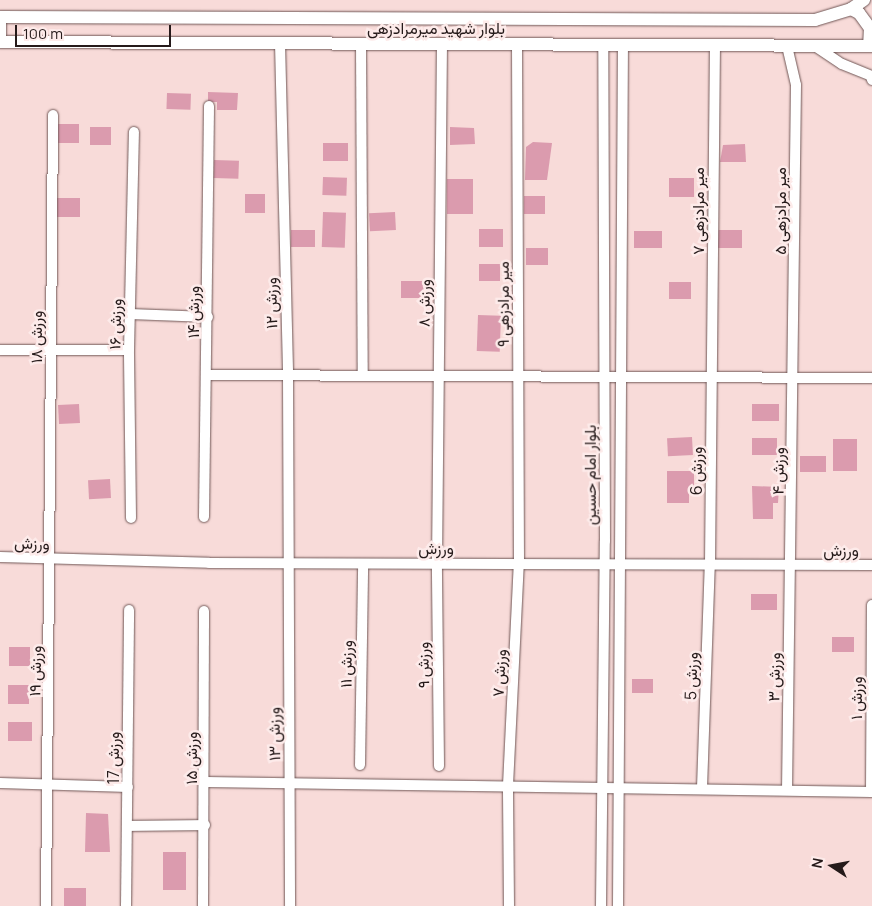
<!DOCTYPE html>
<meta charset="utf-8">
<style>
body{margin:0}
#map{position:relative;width:872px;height:906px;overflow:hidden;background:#f8dbd9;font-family:Manrope,Vazirmatn,sans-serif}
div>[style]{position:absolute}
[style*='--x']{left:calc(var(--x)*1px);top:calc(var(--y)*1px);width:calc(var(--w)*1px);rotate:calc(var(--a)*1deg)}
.building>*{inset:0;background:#db9bae;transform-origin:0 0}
.roads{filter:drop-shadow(0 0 1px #705756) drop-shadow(0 0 1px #705756)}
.minor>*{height:10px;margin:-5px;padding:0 5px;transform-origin:5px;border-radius:5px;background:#fff}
.major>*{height:12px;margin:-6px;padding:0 6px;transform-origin:6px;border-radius:6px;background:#fff}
span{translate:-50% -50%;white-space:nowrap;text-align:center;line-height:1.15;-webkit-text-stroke:5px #fdebea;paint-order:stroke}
.street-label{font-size:16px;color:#251a1a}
.north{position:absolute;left:807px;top:841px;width:50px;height:50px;-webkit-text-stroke:4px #fdebea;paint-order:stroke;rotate:281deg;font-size:14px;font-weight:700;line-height:20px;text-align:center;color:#251a1a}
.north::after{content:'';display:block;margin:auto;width:18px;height:22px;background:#251a1a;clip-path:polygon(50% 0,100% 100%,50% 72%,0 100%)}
.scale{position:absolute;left:15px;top:25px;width:156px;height:22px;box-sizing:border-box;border:2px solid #251a1a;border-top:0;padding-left:6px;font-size:15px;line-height:18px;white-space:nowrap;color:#251a1a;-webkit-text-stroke:4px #fdebea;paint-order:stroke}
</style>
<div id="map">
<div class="building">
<div style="clip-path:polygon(208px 92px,238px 93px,237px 110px,217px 110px,217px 102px,208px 102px)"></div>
<div style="left:167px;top:93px;width:24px;height:16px;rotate:2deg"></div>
<div style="left:57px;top:124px;width:22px;height:19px"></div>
<div style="left:90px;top:127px;width:21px;height:18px"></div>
<div style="clip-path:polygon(450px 127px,474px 128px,475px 144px,450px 145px)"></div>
<div style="clip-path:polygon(533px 142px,552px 143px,547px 180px,525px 180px,526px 147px)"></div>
<div style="left:348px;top:143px;width:18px;height:25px;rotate:90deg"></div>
<div style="clip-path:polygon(745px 144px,746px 162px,720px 162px,723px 145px)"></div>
<div style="left:214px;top:160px;width:25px;height:18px;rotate:2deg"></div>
<div style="left:323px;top:177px;width:24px;height:18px;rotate:2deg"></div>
<div style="left:669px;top:178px;width:25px;height:19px"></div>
<div style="left:447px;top:179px;width:26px;height:35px"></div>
<div style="left:265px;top:194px;width:19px;height:20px;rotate:90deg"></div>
<div style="left:524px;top:196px;width:21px;height:18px"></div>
<div style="left:80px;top:198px;width:19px;height:23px;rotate:90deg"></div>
<div style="left:323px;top:212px;width:23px;height:35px;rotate:2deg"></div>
<div style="left:395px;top:212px;width:18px;height:26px;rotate:87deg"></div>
<div style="left:479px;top:229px;width:24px;height:18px"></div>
<div style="left:291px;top:230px;width:24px;height:17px"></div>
<div style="left:742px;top:230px;width:18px;height:24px;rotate:90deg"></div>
<div style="left:634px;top:231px;width:28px;height:17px"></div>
<div style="left:526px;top:248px;width:22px;height:17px"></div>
<div style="left:479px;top:264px;width:21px;height:17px"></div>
<div style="left:424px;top:281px;width:17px;height:23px;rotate:90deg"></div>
<div style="left:669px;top:282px;width:22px;height:17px"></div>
<div style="left:478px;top:315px;width:23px;height:36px;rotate:2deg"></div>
<div style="left:79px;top:404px;width:19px;height:21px;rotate:87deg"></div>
<div style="left:752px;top:404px;width:27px;height:17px"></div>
<div style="left:692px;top:437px;width:18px;height:25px;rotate:87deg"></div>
<div style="left:752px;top:438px;width:25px;height:17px"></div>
<div style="left:833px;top:439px;width:24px;height:32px"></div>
<div style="left:800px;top:456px;width:26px;height:16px"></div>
<div style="clip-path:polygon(667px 471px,694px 471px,694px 487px,689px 487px,689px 503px,667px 503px)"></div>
<div style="left:110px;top:479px;width:19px;height:22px;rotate:87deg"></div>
<div style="clip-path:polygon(752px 486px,779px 487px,778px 503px,773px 503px,773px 519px,753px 519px)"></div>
<div style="left:751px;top:594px;width:26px;height:16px"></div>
<div style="left:832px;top:637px;width:22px;height:15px"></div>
<div style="left:9px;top:647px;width:21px;height:19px"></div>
<div style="left:632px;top:679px;width:21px;height:14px"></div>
<div style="left:8px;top:685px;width:21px;height:19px"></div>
<div style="left:8px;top:722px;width:24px;height:19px"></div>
<div style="clip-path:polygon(86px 813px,108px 814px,110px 852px,85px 852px)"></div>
<div style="left:163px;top:852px;width:23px;height:38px"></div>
<div style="left:64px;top:888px;width:22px;height:18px"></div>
</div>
<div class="roads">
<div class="minor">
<div style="--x:280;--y:43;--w:332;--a:88.6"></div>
<div style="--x:288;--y:375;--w:531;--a:89.78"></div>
<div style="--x:361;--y:44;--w:332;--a:89.7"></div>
<div style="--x:787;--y:46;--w:40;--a:77"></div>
<div style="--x:796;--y:85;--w:705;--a:90.73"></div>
<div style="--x:815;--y:46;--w:32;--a:34"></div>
<div style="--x:842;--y:64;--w:31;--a:22"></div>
<div style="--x:871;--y:76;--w:4;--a:76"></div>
<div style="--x:130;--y:314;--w:78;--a:2.2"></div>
<div style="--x:0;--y:350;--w:129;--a:0"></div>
<div style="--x:208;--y:375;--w:664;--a:0.26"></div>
<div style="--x:204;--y:517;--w:411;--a:-89.3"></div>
<div style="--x:131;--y:518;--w:168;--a:-90.7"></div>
<div style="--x:129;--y:350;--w:218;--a:-88.7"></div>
<div style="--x:0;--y:557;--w:209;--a:1.6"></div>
<div style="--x:209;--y:563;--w:663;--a:0.17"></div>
<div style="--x:360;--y:765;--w:201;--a:-89.1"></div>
<div style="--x:439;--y:766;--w:203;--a:-90.6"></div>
<div style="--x:437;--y:563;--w:519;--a:-89.45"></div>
<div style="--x:206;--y:782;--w:666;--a:0.86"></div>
<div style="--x:0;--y:783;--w:128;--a:1.8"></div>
<div style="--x:702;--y:788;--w:224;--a:-88"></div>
<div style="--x:710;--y:564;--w:519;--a:-89.45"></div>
<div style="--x:871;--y:792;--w:187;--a:-89.7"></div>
<div style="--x:128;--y:826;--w:77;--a:-0.7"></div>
<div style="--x:46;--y:906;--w:791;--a:-89.49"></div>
<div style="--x:126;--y:906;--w:296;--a:-89.4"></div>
<div style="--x:203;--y:906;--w:295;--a:-89.8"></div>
<div style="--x:509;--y:906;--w:121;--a:-90.5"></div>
<div style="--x:508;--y:785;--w:222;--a:-87.2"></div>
<div style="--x:519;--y:563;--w:519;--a:-90.22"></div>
<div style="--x:601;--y:906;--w:365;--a:-89.4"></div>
<div style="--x:605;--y:541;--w:496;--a:-90.2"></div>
<div style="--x:618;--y:906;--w:861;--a:-89.67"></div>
</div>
<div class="major">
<div style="--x:851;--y:9;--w:9;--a:27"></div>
<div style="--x:859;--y:13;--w:19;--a:54"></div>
<div style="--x:870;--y:28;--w:18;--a:93"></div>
<div style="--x:0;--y:17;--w:815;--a:0.21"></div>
<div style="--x:815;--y:20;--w:38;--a:-17"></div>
<div style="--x:851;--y:9;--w:16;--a:-35"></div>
<div style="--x:0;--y:22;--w:16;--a:90"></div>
<div style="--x:0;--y:42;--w:872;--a:0.26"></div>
</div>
</div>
<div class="street-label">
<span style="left:436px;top:28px">بلوار شهید میرمرادزهی</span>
<span style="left:698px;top:211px;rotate:-90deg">میر مرادزهی ۷</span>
<span style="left:780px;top:211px;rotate:-90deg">میر مرادزهی ۵</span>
<span style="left:271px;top:303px;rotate:-91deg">ورزش ۱۲</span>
<span style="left:424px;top:303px;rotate:-89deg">ورزش ۸</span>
<span style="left:503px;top:304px;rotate:-90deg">میر مرادزهی ۹</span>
<span style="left:193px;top:312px;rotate:-90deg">ورزش ۱۴</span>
<span style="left:115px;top:324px;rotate:-89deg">ورزش ۱۶</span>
<span style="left:36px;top:337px;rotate:-90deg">ورزش ۱۸</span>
<span style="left:696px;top:471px;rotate:-90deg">ورزش 6</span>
<span style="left:778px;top:471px;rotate:-89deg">ورزش ۴</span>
<span style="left:590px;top:475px;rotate:-90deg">بلوار امام حسین</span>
<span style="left:32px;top:543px;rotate:2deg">ورزش</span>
<span style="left:436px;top:548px">ورزش</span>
<span style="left:841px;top:550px">ورزش</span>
<span style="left:346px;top:664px;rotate:-89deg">ورزش ۱۱</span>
<span style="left:423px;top:665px;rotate:-91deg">ورزش ۹</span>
<span style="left:35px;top:671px;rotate:-89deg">ورزش ۱۹</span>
<span style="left:499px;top:673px;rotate:-87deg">ورزش ۷</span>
<span style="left:691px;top:676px;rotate:-88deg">ورزش 5</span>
<span style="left:774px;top:677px;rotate:-89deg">ورزش ۳</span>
<span style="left:856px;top:698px;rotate:-90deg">ورزش ۱</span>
<span style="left:274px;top:734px;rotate:-91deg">ورزش ۱۳</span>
<span style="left:113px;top:758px;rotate:-90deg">ورزش 17</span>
<span style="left:191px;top:758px;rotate:-90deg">ورزش ۱۵</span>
</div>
<div class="north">N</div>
<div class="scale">100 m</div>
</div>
